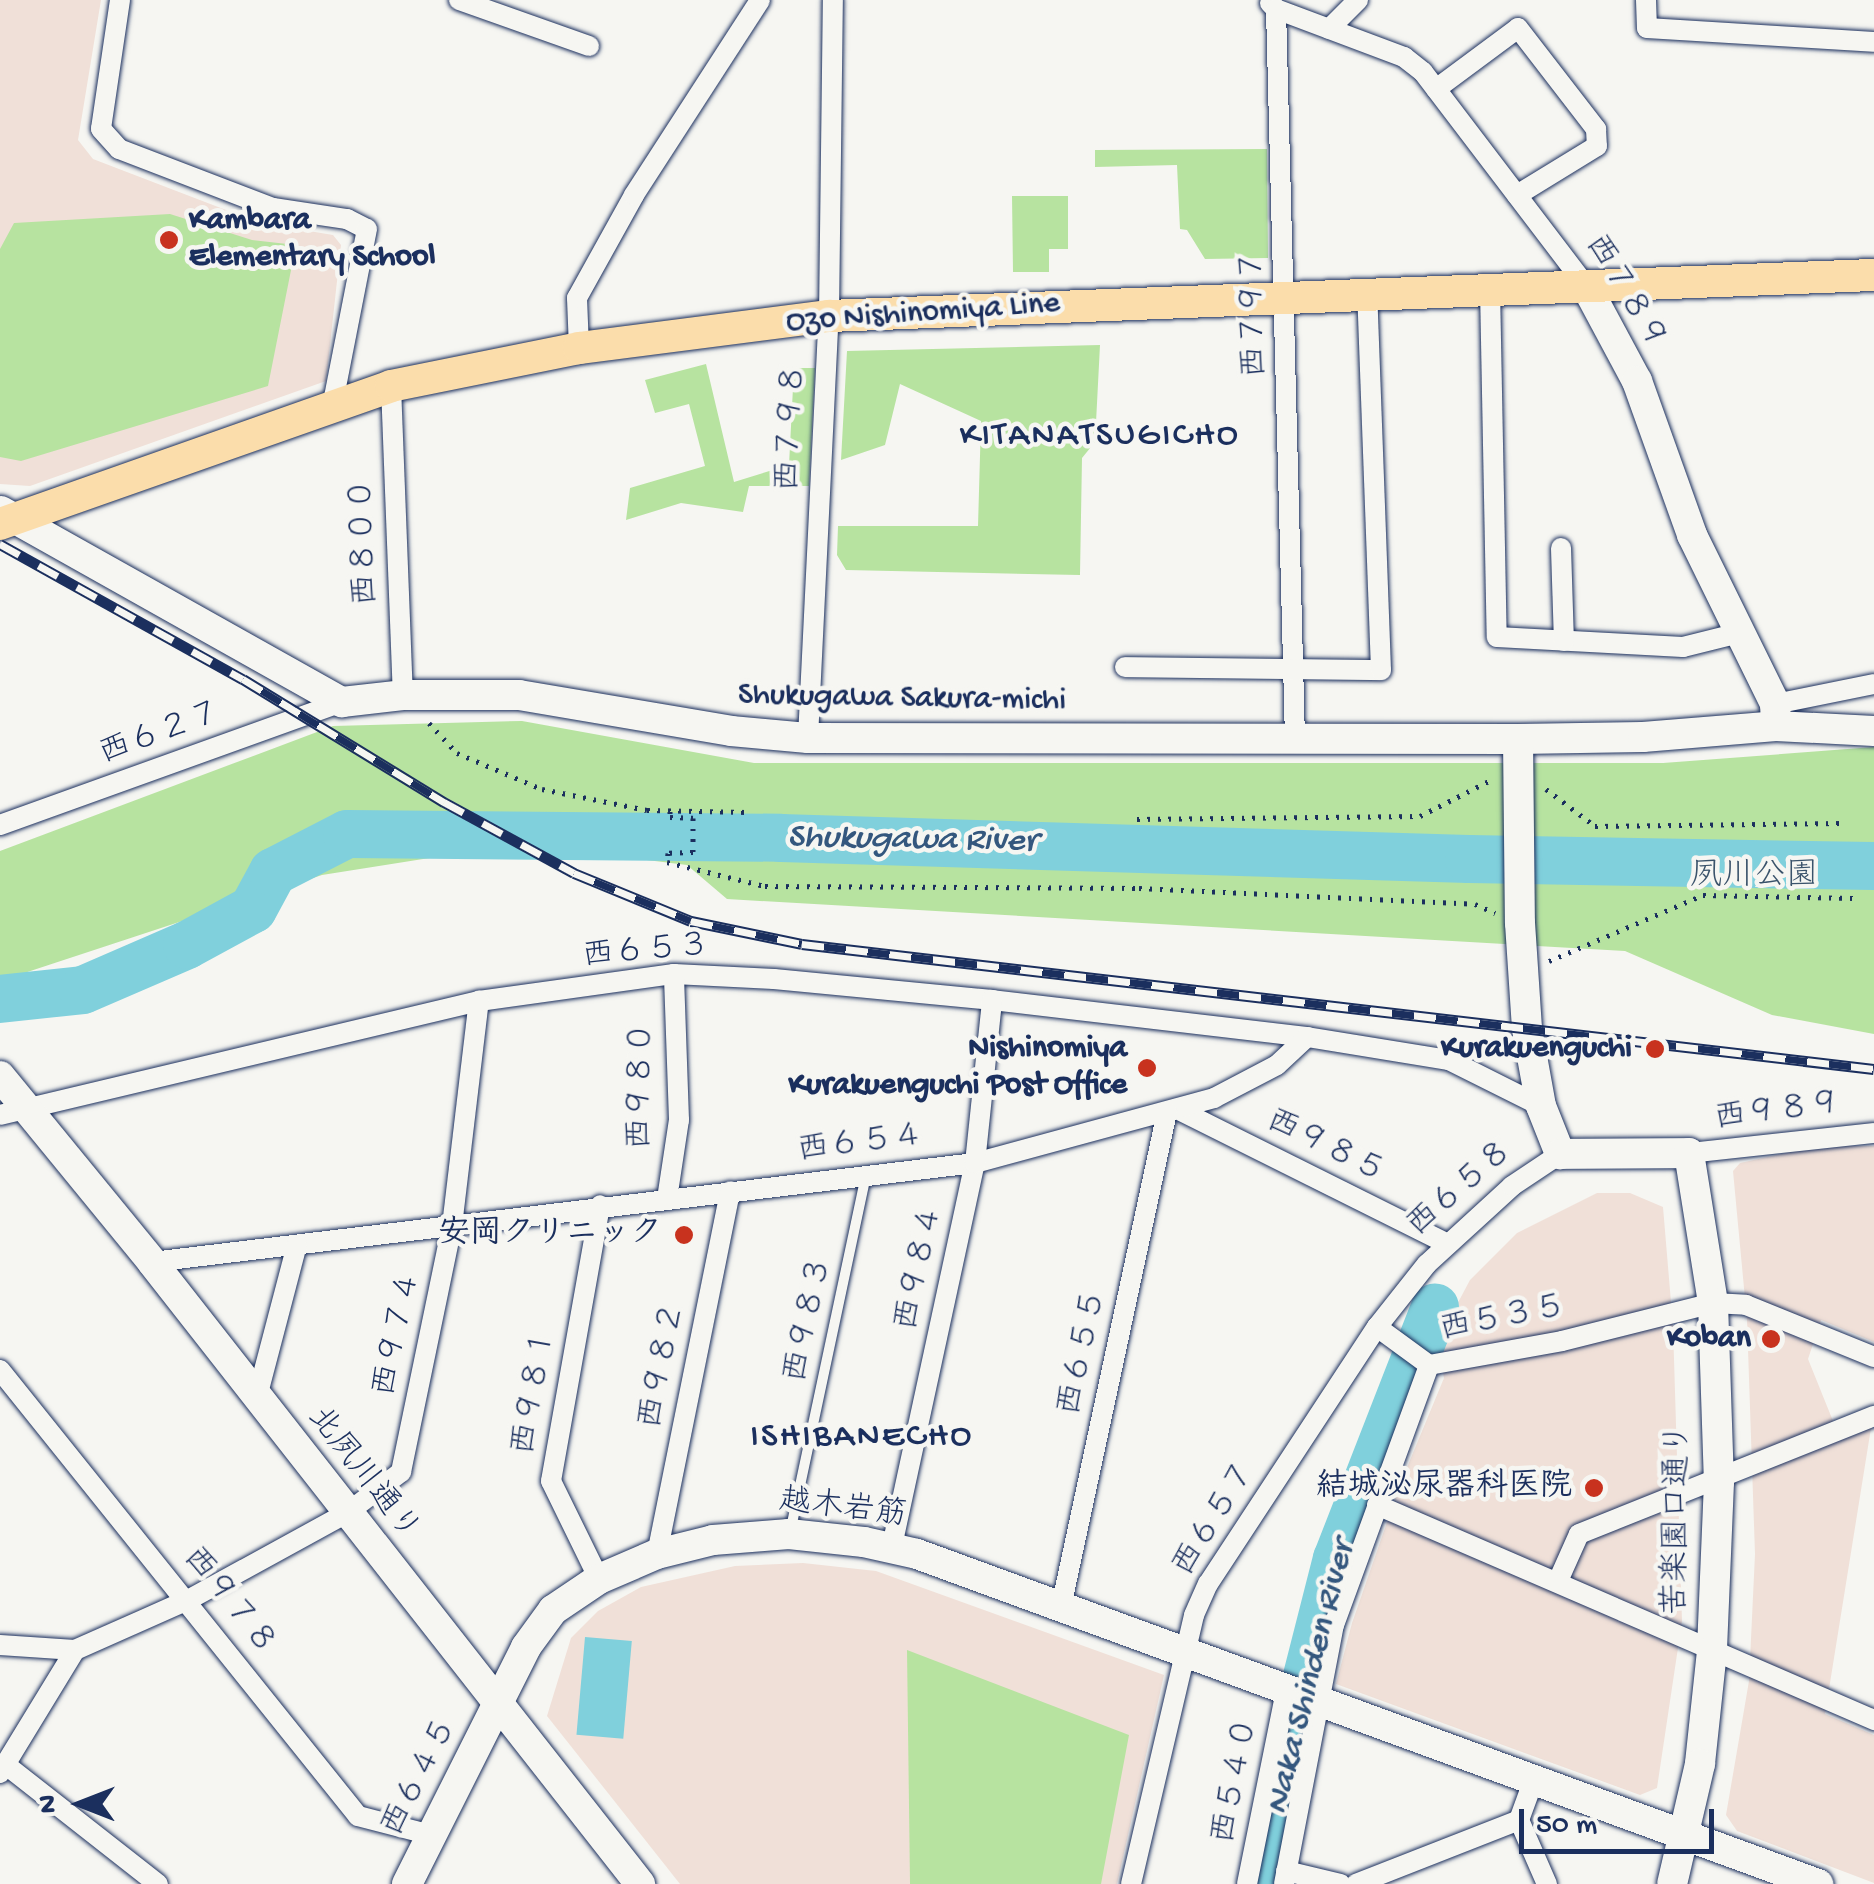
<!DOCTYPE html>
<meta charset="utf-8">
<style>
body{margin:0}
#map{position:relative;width:1874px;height:1884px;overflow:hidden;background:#f6f6f2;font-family:"Gochi Hand","Klee One",sans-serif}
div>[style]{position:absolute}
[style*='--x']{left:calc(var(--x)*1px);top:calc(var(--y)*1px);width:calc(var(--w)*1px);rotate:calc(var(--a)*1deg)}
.built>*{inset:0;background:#f0e0d8}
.green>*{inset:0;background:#b7e3a0}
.water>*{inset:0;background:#80d0dc;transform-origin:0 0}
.river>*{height:48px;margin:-24px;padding:0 24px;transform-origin:24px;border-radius:24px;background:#80d0dc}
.path>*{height:5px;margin-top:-2.5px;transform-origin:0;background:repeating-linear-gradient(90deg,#1b2f5e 0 2.5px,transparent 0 10.5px)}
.roads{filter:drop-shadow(0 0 2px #1b2f5e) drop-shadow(0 0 2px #1b2f5e)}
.lane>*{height:10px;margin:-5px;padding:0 5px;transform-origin:5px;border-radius:5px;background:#f6f6f2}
.street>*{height:20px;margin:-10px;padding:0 10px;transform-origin:10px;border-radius:10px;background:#f6f6f2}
.secondary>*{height:30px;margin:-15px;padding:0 15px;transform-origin:15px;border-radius:15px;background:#f6f6f2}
.primary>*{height:32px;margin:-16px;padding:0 16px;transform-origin:16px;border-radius:16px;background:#fbddab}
.rail>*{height:11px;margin-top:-5.5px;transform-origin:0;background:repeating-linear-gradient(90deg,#f6f6f2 0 22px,#1b2f5e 0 44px);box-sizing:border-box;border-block:2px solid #1b2f5e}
.dots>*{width:28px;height:28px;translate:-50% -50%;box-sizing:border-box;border:5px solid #f6f6f2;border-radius:50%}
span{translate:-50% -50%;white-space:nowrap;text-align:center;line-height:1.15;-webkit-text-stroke:9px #f6f6f2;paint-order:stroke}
.poi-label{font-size:32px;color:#1b2f5e;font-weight:700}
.left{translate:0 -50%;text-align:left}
.right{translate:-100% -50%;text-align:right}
.street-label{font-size:32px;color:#1b2f5e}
.park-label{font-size:32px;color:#3a536b}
.neighbourhood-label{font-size:35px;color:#1b2f5e;letter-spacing:2.5px}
.water-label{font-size:35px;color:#34577e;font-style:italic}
.north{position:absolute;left:30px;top:1754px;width:100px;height:100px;-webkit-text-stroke:8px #f6f6f2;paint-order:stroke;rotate:270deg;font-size:28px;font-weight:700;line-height:40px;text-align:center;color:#1b2f5e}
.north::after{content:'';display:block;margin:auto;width:35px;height:45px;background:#1b2f5e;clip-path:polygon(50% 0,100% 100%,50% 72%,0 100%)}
.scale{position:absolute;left:1519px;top:1809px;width:195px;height:45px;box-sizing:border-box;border:5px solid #1b2f5e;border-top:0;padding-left:12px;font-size:30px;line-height:35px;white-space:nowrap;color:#1b2f5e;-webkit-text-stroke:8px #f6f6f2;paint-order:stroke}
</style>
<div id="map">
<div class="built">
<div style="clip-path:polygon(0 0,101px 0,78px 140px,93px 159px,260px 223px,333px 235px,341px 245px,326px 381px,30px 486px,0 484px)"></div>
<div style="clip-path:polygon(1818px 1146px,1874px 1146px,1874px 1342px,1821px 1320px,1808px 1359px,1833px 1421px,1871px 1428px,1825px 1714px,1874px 1735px,1874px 1883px,1737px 1831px,1726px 1815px,1749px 1681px,1755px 1554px,1747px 1320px,1733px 1171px,1740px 1163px)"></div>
<div style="clip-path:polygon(1597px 1193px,1630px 1193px,1663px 1207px,1673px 1326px,1682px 1621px,1657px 1788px,1640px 1795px,1336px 1684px,1352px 1623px,1401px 1482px,1444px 1378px,1437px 1342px,1470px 1280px,1517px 1233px)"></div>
<div style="clip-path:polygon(803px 1563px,876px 1571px,1164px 1675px,1117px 1884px,680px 1884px,547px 1716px,571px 1638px,598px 1611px,641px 1587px,735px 1566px)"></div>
</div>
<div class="green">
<div style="clip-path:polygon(1267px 149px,1268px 258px,1205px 259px,1187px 230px,1180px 229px,1177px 165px,1095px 167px,1095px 150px)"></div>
<div style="clip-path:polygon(1012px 196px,1068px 196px,1068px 249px,1049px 249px,1049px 272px,1013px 272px)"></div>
<div style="clip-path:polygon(170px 214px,252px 240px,296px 245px,268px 386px,21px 461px,0 457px,0 249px,14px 223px)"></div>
<div style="clip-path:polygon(1100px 345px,1095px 442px,1082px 458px,1080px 575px,846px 570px,837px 555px,838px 526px,978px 526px,981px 421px,900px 384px,885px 445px,841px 460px,847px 351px)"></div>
<div style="clip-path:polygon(706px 364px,734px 482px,789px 465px,794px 368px,815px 368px,809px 486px,749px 486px,743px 512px,681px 503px,626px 520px,630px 488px,705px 466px,689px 404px,655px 413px,645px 380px)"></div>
<div style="clip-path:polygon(522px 721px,754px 763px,1663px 763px,1874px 747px,1874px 1034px,1772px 1015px,1625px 951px,727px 899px,687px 865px,518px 844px,322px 875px,0 981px,0 851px,333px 726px)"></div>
<div style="clip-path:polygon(907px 1650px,1129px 1735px,1101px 1884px,910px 1884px)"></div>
</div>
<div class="water">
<div style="left:585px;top:1637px;width:47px;height:98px;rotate:5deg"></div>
</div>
<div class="river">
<div style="--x:0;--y:999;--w:83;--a:-6.2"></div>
<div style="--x:83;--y:990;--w:113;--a:-23.4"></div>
<div style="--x:187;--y:945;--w:75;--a:-28.6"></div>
<div style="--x:253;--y:909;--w:42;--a:-61.6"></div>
<div style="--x:273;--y:872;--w:83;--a:-27.2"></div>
<div style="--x:347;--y:834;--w:434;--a:0.5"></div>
<div style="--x:781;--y:838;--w:688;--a:1.75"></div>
<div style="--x:1469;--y:859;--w:405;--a:1"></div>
<div style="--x:1264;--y:1884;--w:147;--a:-79.5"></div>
<div style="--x:1291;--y:1739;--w:186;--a:-75.7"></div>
<div style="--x:1337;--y:1559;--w:270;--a:-68.7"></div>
</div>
<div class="path">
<div style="--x:429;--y:723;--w:41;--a:47"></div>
<div style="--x:457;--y:753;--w:92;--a:23"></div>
<div style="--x:542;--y:789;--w:107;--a:11.3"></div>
<div style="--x:647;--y:810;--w:100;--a:1.1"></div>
<div style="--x:1546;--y:789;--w:61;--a:37.1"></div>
<div style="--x:1595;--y:826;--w:247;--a:-0.7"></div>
<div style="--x:670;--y:811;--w:6;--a:90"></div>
<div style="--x:670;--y:817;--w:23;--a:2"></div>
<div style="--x:693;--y:818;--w:34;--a:90"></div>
<div style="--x:693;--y:852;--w:25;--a:178"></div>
<div style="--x:668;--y:853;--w:9;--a:96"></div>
<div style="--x:667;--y:862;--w:101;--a:13.8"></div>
<div style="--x:765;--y:886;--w:374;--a:0.3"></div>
<div style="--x:1139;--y:888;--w:336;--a:2.7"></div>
<div style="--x:1475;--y:904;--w:22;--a:24"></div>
<div style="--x:1137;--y:819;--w:283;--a:-0.6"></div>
<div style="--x:1420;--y:816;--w:80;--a:-26.9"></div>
<div style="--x:1549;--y:961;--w:168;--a:-23.2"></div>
<div style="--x:1703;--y:895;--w:150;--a:1.1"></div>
</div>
<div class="roads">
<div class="lane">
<div style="--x:791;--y:1528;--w:361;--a:-78"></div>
</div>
<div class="street">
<div style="--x:120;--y:0;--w:130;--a:98.4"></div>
<div style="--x:101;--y:129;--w:27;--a:48"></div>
<div style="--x:119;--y:149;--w:165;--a:21"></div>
<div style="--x:273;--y:208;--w:75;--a:8.5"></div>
<div style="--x:347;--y:219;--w:22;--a:27"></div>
<div style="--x:367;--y:229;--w:182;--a:101.1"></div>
<div style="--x:459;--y:0;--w:138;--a:19.5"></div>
<div style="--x:1646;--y:0;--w:28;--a:88"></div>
<div style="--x:1647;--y:28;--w:227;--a:3.5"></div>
<div style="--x:1270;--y:3;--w:8;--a:45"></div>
<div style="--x:1276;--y:9;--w:137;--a:20.6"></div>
<div style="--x:1404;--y:57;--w:24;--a:38"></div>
<div style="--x:1423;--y:72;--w:269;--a:52.7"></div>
<div style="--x:1276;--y:9;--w:730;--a:88.51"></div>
<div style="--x:1329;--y:29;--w:41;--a:-45"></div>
<div style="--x:1436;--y:89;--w:102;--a:-36.6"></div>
<div style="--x:1518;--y:28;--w:128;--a:52.3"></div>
<div style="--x:1596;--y:129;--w:17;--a:87"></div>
<div style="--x:1597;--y:146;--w:94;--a:148.5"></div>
<div style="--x:1490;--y:288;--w:349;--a:88.9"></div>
<div style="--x:1497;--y:637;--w:186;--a:3.1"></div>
<div style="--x:1683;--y:647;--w:62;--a:-14"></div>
<div style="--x:579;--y:348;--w:50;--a:-92.3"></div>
<div style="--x:577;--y:298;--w:118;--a:-61"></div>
<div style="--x:634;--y:195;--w:232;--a:-57.1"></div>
<div style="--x:391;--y:386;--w:309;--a:87.8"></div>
<div style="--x:1561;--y:548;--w:93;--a:88.2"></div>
<div style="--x:1125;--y:667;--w:256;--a:0.7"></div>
<div style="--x:1381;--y:670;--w:378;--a:-92.1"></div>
<div style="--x:1775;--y:704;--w:101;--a:-11.4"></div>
<div style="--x:808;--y:738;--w:423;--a:-87.2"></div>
<div style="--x:829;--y:316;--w:316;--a:-89.3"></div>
<div style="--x:0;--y:825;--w:363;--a:-19.8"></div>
<div style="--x:1177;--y:1109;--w:301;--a:26.5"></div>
<div style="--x:0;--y:1115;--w:492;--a:-13.4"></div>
<div style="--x:479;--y:1001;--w:197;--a:-7.9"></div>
<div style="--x:674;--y:974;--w:100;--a:2.9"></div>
<div style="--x:774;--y:979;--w:219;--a:5.5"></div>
<div style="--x:992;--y:1000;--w:317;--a:6.7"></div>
<div style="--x:1689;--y:1153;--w:186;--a:-6.2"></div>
<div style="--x:667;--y:1199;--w:80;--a:-81.4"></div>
<div style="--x:679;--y:1120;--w:146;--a:-92"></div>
<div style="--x:152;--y:1262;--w:829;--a:-6.86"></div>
<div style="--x:975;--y:1163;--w:248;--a:-15.2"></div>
<div style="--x:1214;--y:1098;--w:71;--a:-27.6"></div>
<div style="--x:1277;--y:1065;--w:41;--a:-43"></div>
<div style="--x:1307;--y:1037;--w:144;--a:9.2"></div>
<div style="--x:1449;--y:1060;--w:103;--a:26.6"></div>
<div style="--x:1377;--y:1327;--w:64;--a:36.2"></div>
<div style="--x:1429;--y:1365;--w:135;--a:-10.2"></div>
<div style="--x:1562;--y:1341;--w:156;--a:-14.1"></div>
<div style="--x:1713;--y:1303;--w:33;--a:3"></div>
<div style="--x:1746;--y:1305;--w:138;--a:22.1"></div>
<div style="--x:0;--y:1370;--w:572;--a:51.25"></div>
<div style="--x:358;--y:1816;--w:75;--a:14.6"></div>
<div style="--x:257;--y:1397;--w:157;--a:-75.3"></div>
<div style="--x:1377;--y:1505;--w:542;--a:23.39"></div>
<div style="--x:892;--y:1546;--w:392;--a:-77.8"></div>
<div style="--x:975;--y:1163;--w:164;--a:-84"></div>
<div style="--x:657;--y:1554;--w:370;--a:-78.6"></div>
<div style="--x:599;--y:1579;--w:109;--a:-116.1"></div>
<div style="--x:551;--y:1481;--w:280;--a:-79.9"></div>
<div style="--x:1558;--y:1581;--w:51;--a:-65.9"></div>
<div style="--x:1579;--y:1534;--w:318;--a:-21.8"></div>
<div style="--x:1061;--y:1607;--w:506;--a:-77.91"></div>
<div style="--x:0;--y:1645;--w:75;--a:3.8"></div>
<div style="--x:75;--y:1650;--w:124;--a:-23.9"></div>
<div style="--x:188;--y:1600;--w:181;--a:-28.7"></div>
<div style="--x:347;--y:1513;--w:68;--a:-37.2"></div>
<div style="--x:401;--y:1472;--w:251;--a:-78.3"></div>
<div style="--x:452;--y:1226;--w:227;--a:-83.2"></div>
<div style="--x:6;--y:1765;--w:193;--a:38.1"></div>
<div style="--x:0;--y:1773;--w:144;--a:-58.6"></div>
<div style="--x:1534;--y:1779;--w:44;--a:110.1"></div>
<div style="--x:1519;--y:1820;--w:70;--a:66.4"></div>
<div style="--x:1286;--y:1871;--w:56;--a:13.5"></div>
<div style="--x:1131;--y:1884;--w:276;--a:-76.8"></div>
<div style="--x:1194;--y:1615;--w:34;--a:-66"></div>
<div style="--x:1208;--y:1584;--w:308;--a:-56.7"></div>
<div style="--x:1377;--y:1327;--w:80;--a:-51.6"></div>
<div style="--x:1427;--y:1264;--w:115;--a:-42.5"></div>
<div style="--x:1512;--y:1186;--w:58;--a:-33.7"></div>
<div style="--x:1247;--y:1884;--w:198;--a:-78.6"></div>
<div style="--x:1284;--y:1884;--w:264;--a:-79.1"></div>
<div style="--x:1334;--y:1625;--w:277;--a:-69.9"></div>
<div style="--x:1356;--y:1884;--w:175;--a:-21.4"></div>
</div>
<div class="secondary">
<div style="--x:1586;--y:286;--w:108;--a:61.8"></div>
<div style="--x:1637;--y:381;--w:164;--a:70.3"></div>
<div style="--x:1692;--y:535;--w:188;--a:63.8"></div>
<div style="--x:1775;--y:704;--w:22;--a:87"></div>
<div style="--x:1;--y:511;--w:391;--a:29.3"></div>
<div style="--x:342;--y:702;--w:61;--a:-6.5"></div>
<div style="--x:403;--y:695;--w:116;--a:0"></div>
<div style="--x:519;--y:695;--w:215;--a:9.6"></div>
<div style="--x:731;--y:731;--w:77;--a:5.2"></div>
<div style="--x:808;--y:738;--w:710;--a:0.08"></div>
<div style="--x:1518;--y:739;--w:125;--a:-0.9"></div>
<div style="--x:1643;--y:737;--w:133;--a:-4.7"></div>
<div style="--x:1776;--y:726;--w:98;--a:2.9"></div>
<div style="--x:1518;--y:739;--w:184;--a:89.4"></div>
<div style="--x:1520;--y:923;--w:106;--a:86.2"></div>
<div style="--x:1527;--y:1029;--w:78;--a:79.7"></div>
<div style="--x:1541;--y:1106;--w:52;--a:68.4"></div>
<div style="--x:1560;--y:1154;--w:129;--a:-0.4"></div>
<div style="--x:1689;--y:1153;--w:152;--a:80.9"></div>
<div style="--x:1713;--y:1303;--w:179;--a:88.1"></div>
<div style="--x:1719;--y:1482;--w:169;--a:92.4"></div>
<div style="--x:1712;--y:1651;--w:114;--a:96.1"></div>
<div style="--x:1700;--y:1764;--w:123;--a:103.1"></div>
<div style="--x:0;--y:1076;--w:240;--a:50.7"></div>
<div style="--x:152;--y:1262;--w:791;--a:51.88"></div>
<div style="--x:407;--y:1884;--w:265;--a:-63.3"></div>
<div style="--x:526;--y:1647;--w:46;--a:-53.9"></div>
<div style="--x:553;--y:1610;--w:55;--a:-34"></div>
<div style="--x:599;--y:1579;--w:63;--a:-23.3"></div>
<div style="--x:657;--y:1554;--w:58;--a:-14"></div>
<div style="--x:713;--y:1540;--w:76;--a:-4.5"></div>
<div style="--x:789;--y:1534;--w:75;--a:6.1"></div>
<div style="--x:864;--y:1542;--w:54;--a:12.8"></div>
<div style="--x:917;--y:1554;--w:960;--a:20.12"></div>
</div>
<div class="primary">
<div style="--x:0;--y:524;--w:415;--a:-19.4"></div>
<div style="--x:391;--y:386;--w:192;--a:-11.4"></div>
<div style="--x:579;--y:348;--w:252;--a:-7.3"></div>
<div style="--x:829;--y:316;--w:1046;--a:-2.25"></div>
</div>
</div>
<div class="rail">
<div style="--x:0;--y:544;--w:278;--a:29.1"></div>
<div style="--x:243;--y:679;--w:236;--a:31.5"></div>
<div style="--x:444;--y:802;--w:148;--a:28.6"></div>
<div style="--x:574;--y:873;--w:126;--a:22.3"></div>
<div style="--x:691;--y:921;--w:113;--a:11.7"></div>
<div style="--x:802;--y:944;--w:1079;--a:6.65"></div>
</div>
<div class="dots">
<div style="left:169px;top:240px;background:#c8321e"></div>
<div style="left:1655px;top:1049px;background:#c8321e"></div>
<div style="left:1147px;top:1068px;background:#c8321e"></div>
<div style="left:684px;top:1235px;background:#c8321e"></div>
<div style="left:1771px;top:1339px;background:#c8321e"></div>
<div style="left:1594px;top:1488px;background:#c8321e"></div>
</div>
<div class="poi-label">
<span class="left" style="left:189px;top:240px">Kambara<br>Elementary School</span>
<span class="right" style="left:1632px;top:1049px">Kurakuenguchi</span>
<span class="right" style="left:1127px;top:1068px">Nishinomiya<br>Kurakuenguchi Post Office</span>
<span class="right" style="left:662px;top:1235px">安岡クリニック</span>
<span class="right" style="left:1751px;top:1339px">Koban</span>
<span class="right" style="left:1572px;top:1488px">結城泌尿器科医院</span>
</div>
<div class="street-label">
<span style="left:1624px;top:293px;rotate:59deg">西７８９</span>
<span style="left:923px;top:314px;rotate:-4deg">Ozo Nishinomiya Line</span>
<span style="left:1256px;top:314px;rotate:-91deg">西７９７</span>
<span style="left:793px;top:428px;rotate:-87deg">西７９８</span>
<span style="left:366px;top:542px;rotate:-92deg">西８００</span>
<span style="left:902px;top:699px;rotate:1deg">Shukugawa Sakura-michi</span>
<span style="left:161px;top:735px;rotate:-20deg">西６２７</span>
<span style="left:646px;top:953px;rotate:-5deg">西６５３</span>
<span style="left:643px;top:1086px;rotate:-89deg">西９８０</span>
<span style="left:1778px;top:1113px;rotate:-7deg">西９８９</span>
<span style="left:861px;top:1145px;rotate:-7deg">西６５４</span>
<span style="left:1325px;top:1148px;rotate:26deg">西９８５</span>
<span style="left:1461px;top:1190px;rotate:-41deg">西６５８</span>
<span style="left:921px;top:1268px;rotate:-78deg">西９８４</span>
<span style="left:810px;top:1320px;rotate:-78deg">西９８３</span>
<span style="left:1503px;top:1320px;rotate:-11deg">西５３５</span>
<span style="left:399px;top:1334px;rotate:-78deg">西９７４</span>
<span style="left:1084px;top:1353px;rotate:-78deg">西６５５</span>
<span style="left:664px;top:1366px;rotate:-79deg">西９８２</span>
<span style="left:536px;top:1392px;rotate:-80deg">西９８１</span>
<span style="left:362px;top:1475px;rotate:52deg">北夙川通り</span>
<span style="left:843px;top:1510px;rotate:7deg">越木岩筋</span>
<span style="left:1679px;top:1519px;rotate:-89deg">苦楽園口通り</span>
<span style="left:1216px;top:1520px;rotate:-58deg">西６５７</span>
<span style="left:228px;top:1602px;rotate:51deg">西９７８</span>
<span style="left:421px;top:1778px;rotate:-63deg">西６４５</span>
<span style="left:1237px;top:1781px;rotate:-79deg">西５４０</span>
</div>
<div class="park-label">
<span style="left:1754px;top:877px">夙川公園</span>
</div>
<div class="neighbourhood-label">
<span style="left:1100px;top:437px">KITANATSUGICHO</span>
<span style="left:862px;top:1438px">ISHIBANECHO</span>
</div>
<div class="water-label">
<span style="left:912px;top:841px;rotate:1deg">Shukugawa River</span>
<span style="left:1312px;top:1678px;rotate:-76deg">Naka Shinden River</span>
</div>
<div class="north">N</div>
<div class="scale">50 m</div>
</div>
